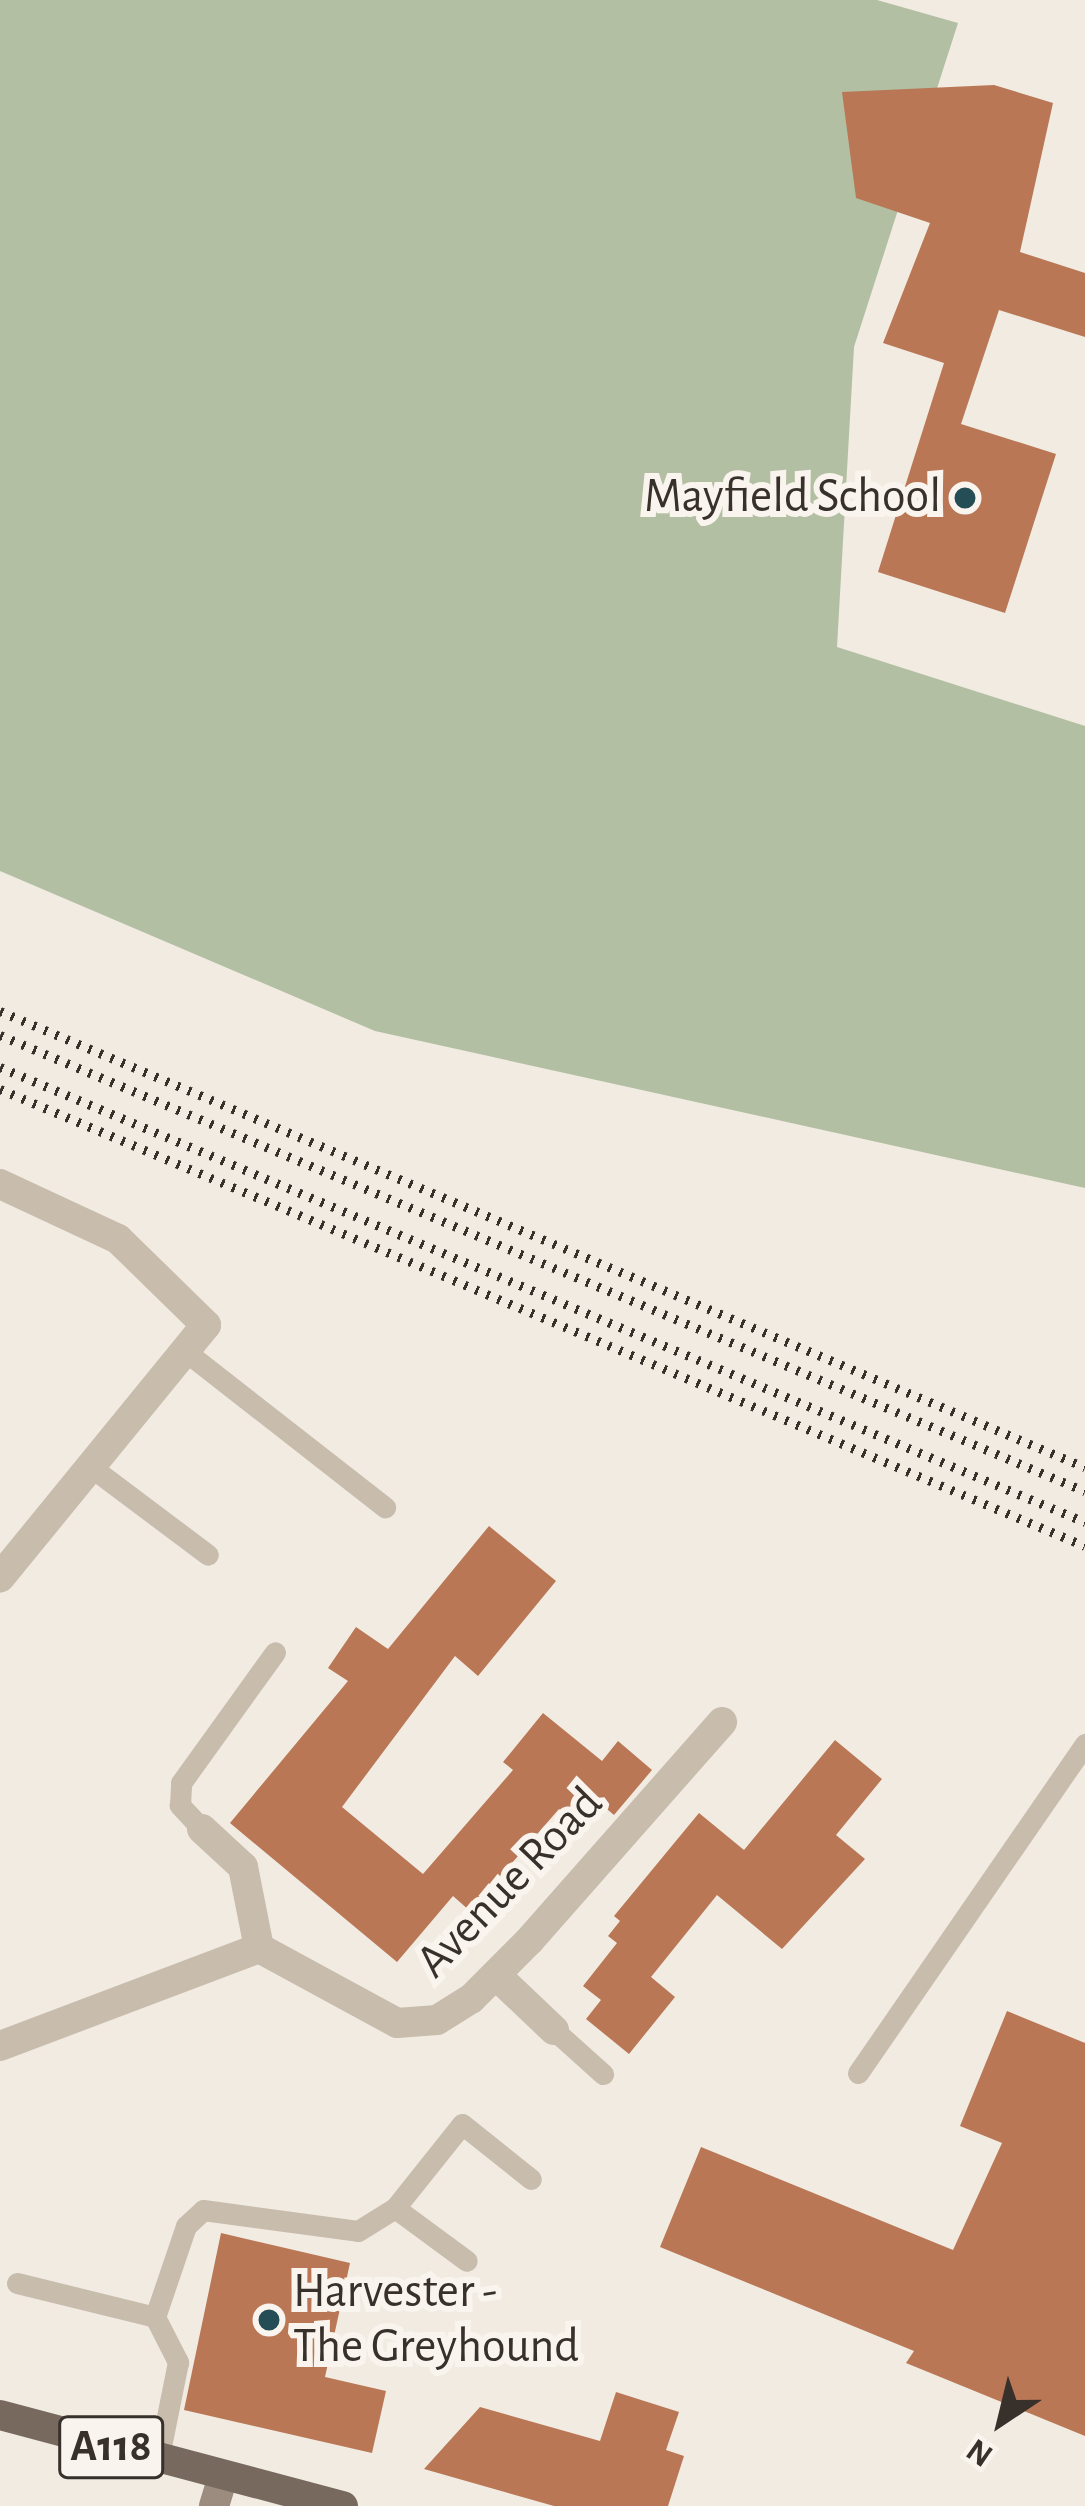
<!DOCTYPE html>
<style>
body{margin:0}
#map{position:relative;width:1085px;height:2506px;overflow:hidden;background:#f1ebe1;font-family:"Alegreya Sans",sans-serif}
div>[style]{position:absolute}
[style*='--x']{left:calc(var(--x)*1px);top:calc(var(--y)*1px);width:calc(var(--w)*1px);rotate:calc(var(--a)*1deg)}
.green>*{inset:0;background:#b2bfa2}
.building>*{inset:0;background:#b97756}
.lane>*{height:21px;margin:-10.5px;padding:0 10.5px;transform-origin:10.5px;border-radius:10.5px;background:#c8bcad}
.street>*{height:30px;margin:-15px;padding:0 15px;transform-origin:15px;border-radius:15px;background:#c8bcad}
.secondary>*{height:30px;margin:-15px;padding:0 15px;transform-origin:15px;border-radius:15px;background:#9b8c7f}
.primary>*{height:30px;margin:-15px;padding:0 15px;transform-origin:15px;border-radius:15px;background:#77695e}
.rail>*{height:9px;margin-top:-4.5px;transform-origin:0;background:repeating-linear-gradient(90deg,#37302b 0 3px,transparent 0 12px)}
.dots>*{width:33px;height:33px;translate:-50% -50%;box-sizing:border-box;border:6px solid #f9f4ed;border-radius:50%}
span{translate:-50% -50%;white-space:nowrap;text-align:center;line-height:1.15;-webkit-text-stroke:12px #f9f4ed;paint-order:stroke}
.shield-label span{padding:3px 9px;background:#f9f4ed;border:3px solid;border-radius:9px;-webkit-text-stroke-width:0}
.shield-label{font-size:45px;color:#37302b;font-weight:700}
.poi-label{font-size:48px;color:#37302b}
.right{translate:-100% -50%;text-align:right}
.left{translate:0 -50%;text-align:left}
.street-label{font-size:48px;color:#37302b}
.north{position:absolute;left:941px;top:2362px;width:120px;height:120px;-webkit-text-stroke:9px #f9f4ed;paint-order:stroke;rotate:215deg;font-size:33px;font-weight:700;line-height:48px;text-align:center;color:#37302b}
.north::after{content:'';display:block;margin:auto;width:42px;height:54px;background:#37302b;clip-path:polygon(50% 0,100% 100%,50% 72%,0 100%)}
</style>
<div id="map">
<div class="green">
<div style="clip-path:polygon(0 0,877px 0,958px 23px,854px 347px,837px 647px,1085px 726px,1085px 1188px,375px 1031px,0 871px)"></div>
</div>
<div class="building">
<div style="clip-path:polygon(994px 85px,1053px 103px,1020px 252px,1085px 273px,1085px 337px,999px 310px,961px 424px,1056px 454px,1005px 613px,878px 572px,944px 363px,883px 343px,930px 223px,856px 198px,842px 92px)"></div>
<div style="clip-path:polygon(489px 1526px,556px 1581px,478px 1676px,455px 1656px,342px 1807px,423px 1874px,513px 1770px,503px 1762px,543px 1713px,602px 1761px,618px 1741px,652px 1770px,614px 1815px,589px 1794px,569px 1817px,559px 1809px,470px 1911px,453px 1896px,397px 1962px,230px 1823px,348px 1681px,328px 1668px,356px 1627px,388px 1649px)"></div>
<div style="clip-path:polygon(835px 1740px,882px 1779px,836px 1835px,865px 1859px,782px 1949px,717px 1895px,651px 1977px,675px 1997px,629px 2054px,586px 2019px,601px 2000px,583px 1986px,617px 1943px,608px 1936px,620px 1921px,614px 1916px,699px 1813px,744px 1850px)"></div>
<div style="clip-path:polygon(1007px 2011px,1085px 2043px,1085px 2436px,906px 2363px,914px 2351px,660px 2247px,701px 2147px,953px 2250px,1002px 2143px,960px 2126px)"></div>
<div style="clip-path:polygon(221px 2233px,350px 2263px,325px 2377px,386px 2391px,372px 2453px,184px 2410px)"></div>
<div style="clip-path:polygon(616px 2392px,679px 2412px,666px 2450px,684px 2456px,668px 2506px,554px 2506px,424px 2469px,480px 2407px,600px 2441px)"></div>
</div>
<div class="lane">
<div style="--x:185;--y:1351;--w:254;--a:38"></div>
<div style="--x:91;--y:1467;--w:146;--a:36.9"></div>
<div style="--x:202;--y:1829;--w:33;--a:-133"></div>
<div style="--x:180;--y:1805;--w:22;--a:-87"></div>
<div style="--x:181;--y:1783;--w:161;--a:-54.3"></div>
<div style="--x:554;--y:2030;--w:66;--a:41.9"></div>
<div style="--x:858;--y:2073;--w:400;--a:-55.4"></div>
<div style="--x:395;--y:2208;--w:89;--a:36.4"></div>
<div style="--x:17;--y:2283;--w:142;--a:13.8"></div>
<div style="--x:155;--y:2317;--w:51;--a:62.9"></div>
<div style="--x:178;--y:2362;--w:101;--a:101.4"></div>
<div style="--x:155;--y:2317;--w:96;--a:-71.2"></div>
<div style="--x:186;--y:2226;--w:23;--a:-43"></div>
<div style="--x:203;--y:2210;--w:156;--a:7.7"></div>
<div style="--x:358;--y:2231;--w:44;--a:-31.9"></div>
<div style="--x:395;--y:2208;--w:107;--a:-51.4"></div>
<div style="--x:462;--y:2124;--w:88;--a:38.6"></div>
</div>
<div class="street">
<div style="--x:0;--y:1184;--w:130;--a:25"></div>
<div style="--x:118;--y:1239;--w:123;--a:44.3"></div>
<div style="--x:206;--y:1325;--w:326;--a:129.2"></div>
<div style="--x:202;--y:1829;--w:56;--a:42.8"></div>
<div style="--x:243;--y:1867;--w:83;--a:78.8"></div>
<div style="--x:259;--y:1948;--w:157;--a:28.5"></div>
<div style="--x:397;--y:2023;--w:40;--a:-4.3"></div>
<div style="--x:437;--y:2020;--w:40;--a:-32"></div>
<div style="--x:471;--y:1999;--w:82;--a:-45"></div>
<div style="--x:529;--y:1941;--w:292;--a:-48.6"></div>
<div style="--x:496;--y:1975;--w:80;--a:43.5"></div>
<div style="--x:0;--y:2046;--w:277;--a:-20.7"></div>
</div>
<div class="secondary">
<div style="--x:214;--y:2506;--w:31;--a:-73"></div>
</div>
<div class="primary">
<div style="--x:0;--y:2415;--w:355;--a:14.9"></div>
</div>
<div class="rail">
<div style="--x:0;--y:1011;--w:1177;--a:22.8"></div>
<div style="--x:0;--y:1035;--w:1177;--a:22.8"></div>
<div style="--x:0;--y:1067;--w:1177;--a:22.75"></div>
<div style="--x:0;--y:1089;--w:1177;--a:22.84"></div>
</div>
<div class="dots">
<div style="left:965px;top:498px;background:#254d55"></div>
<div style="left:269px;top:2320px;background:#254d55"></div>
</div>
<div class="shield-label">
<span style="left:111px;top:2447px">A118</span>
</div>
<div class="poi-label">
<span class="right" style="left:941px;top:498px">Mayfield School</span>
<span class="left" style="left:293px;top:2320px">Harvester -<br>The Greyhound</span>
</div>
<div class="street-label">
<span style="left:510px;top:1883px;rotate:-46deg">Avenue Road</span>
</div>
<div class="north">N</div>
</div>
